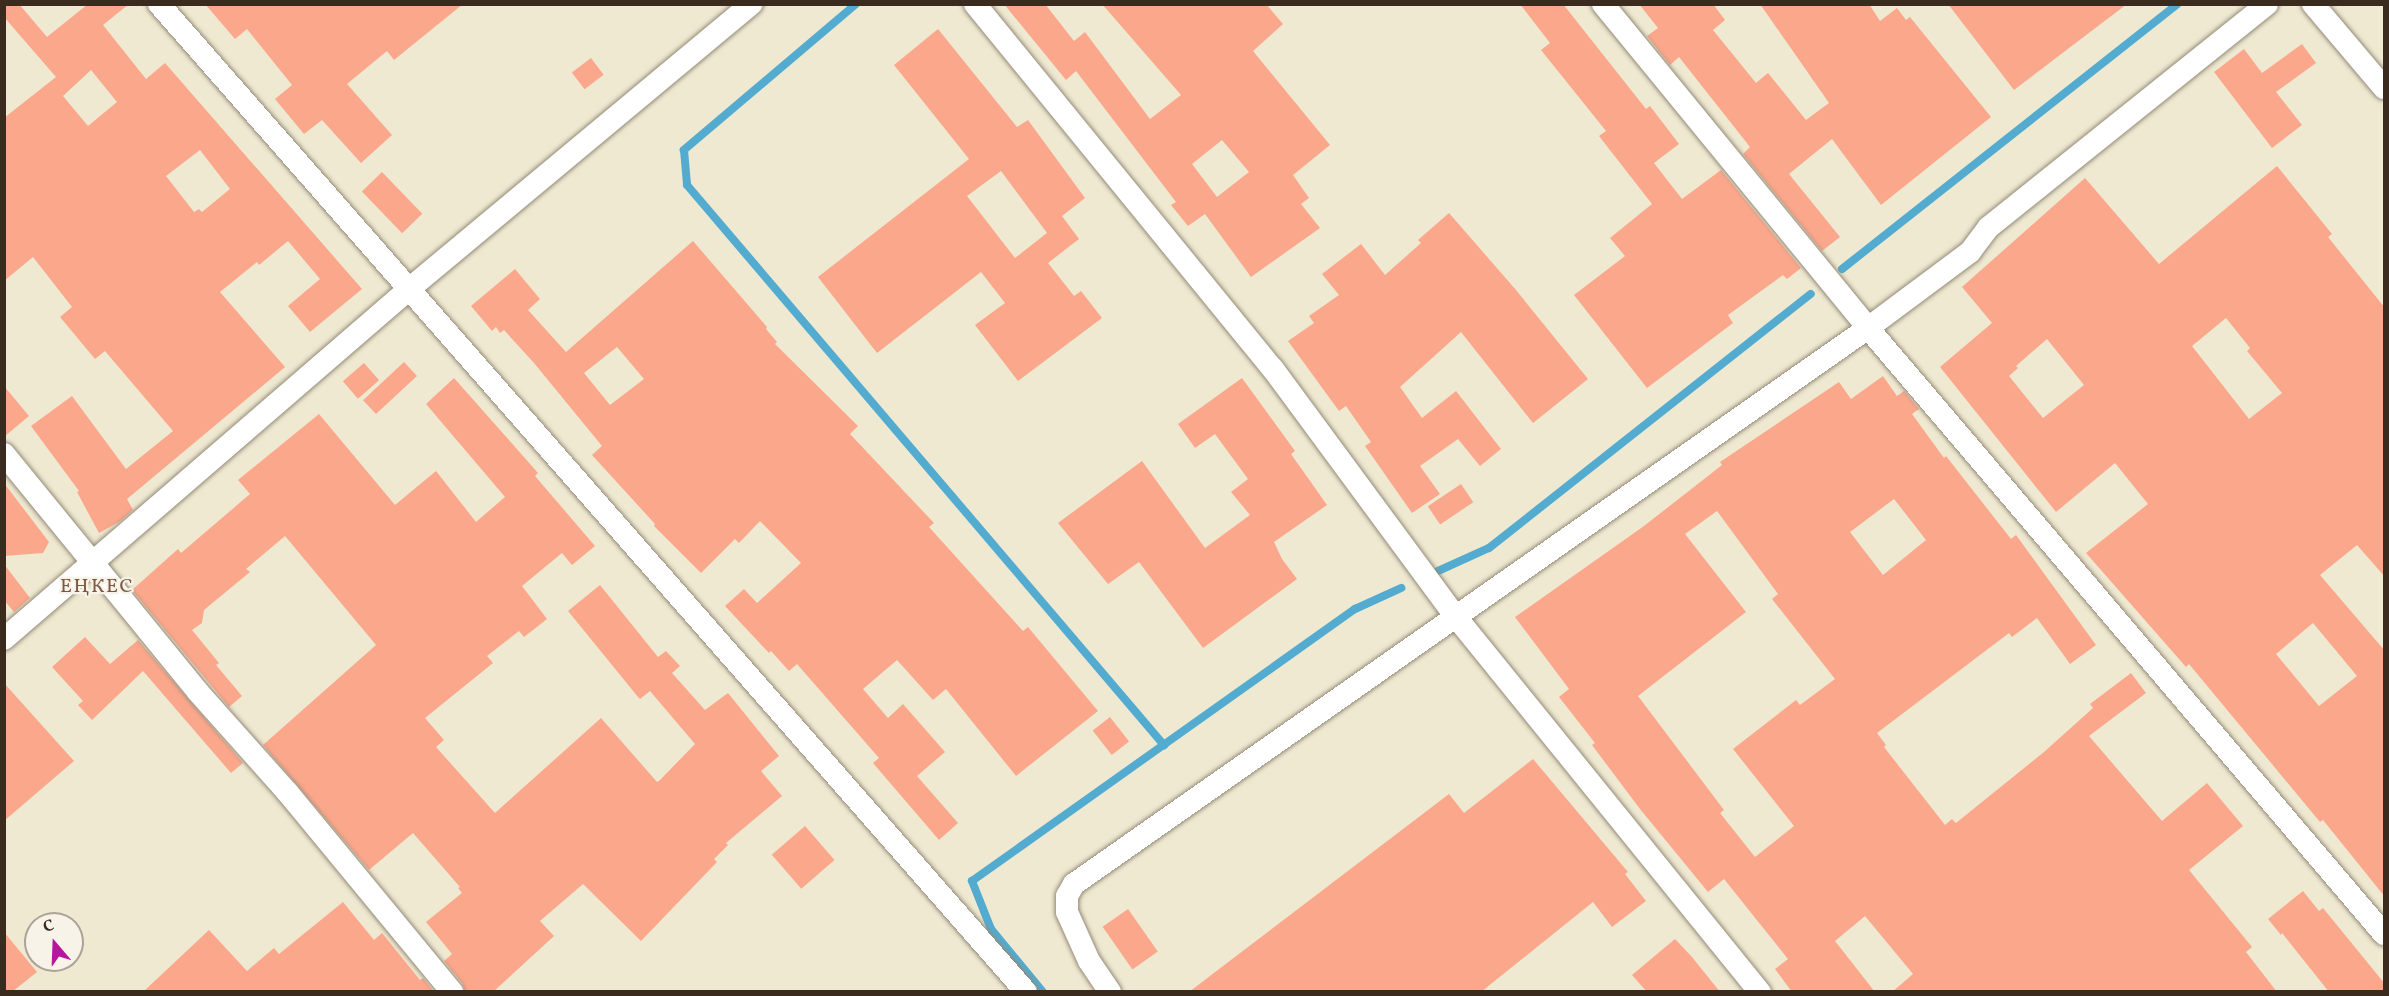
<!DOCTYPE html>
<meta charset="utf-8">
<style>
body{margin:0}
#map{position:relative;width:2389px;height:996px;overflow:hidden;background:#efe9d2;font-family:Vollkorn,serif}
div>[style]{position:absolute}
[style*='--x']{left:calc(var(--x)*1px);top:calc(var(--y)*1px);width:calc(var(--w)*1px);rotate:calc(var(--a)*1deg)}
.stream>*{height:8px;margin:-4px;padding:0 4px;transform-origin:4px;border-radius:4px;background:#53acd0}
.building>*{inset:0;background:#fba78c;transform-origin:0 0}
.roads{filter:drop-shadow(0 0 2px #958a78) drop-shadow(0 0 2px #958a78)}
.minor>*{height:22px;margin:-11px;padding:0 11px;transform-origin:11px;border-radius:11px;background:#fff}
span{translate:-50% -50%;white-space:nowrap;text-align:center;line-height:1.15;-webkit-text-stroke:4.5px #f7f3e8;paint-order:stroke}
.quarter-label{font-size:20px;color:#7e5644;letter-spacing:1.5px}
.frame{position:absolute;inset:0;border:6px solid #3b2a1e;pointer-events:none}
.north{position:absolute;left:24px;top:912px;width:60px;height:60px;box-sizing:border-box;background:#f7f3e8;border:2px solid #aca397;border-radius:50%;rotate:341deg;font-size:16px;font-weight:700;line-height:24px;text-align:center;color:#3b2a1e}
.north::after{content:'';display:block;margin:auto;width:21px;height:27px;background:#b5179e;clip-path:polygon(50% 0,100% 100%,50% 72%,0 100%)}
</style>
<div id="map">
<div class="stream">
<div style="--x:856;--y:4;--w:226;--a:139.7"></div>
<div style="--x:684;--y:150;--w:35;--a:85"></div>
<div style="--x:687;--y:185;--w:736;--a:49.58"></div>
<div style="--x:1842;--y:269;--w:427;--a:-38.3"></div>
<div style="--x:1438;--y:571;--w:56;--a:-24.3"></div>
<div style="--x:1489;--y:548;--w:410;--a:-38.3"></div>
<div style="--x:1043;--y:992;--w:82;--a:-129.5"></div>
<div style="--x:991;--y:929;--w:52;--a:-111.6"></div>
<div style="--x:972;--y:881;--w:470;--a:-35.4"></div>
<div style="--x:1355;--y:609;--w:51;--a:-24.5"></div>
</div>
<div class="building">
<div style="clip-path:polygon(evenodd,4px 4px,19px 4px,47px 37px,88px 4px,129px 4px,103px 25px,146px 79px,165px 63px,362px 289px,310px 332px,288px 306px,320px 279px,288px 241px,259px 265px,257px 262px,220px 292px,285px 367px,127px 499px,133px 510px,119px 522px,99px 533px,77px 492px,79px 491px,31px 426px,72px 396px,126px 469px,173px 431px,105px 351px,95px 359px,60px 317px,72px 307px,33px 257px,4px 281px,4px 118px,56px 77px,4px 17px,4px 4px,91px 70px,117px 102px,88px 126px,63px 96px,91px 70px,4px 4px,200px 150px,230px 189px,202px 212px,199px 209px,194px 212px,166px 176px,200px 150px)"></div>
<div style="clip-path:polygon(205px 4px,463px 4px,394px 60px,387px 51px,347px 84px,392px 135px,361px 163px,322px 120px,304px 134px,275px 99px,292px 85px,247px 29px,235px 39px)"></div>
<div style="clip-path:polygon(evenodd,1004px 4px,1045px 4px,1074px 41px,1085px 32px,1150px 119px,1181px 95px,1102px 4px,1266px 4px,1283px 24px,1253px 51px,1330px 145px,1293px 175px,1309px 198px,1301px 204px,1320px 228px,1251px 277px,1205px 214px,1188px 226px,1171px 205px,1176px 202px,1076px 71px,1066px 80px,1004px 4px,1222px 140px,1249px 172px,1217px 197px,1192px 164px,1222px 140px)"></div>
<div style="clip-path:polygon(1520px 4px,1563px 4px,1646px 109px,1650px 106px,1679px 144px,1654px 163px,1682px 199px,1721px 170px,1801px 268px,1787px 279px,1783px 275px,1728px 315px,1733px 323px,1647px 388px,1574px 295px,1625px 256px,1610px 238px,1652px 204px,1599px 136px,1606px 131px,1541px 50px,1550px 43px)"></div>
<div style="clip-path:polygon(1639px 4px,1713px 4px,1725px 20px,1713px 30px,1756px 83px,1768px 73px,1806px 120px,1829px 103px,1760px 4px,1869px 4px,1880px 21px,1897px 8px,1906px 20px,1910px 17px,1991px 117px,1881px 205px,1832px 139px,1789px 174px,1840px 237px,1822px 251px,1743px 154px,1750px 147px,1679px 57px,1670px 65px,1647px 36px,1658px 28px)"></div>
<div style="clip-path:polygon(1948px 4px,2127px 4px,2014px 90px)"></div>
<div style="clip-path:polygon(evenodd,938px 29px,1017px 127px,1028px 120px,1085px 198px,1062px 216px,1079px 239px,1048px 263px,1074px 296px,1081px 291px,1102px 318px,1018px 381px,975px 325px,1005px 303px,981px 272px,877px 353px,818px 277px,969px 159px,894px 65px,938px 29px,1001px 171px,1047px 233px,1015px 258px,967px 196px,1001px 171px)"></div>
<div style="clip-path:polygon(2302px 44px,2316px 63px,2276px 92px,2302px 125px,2272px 148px,2214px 72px,2244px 49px,2262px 73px)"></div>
<div style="left:591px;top:58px;width:21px;height:24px;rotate:53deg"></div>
<div style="clip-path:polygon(evenodd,2277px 166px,2332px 234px,2328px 237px,2385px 308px,2385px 577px,2357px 545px,2320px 575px,2385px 651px,2385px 897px,2323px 820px,2320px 822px,2189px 664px,2186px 667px,2086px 553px,2148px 504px,2115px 463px,2056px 512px,1940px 367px,1992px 323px,1962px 287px,2085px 178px,2159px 264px,2277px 166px,2226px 318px,2250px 348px,2247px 351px,2282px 393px,2249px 419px,2192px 346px,2226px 318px,2277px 166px,2047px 339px,2084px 385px,2043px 418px,2009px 376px,2018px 368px,2016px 366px,2047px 339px,2277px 166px,2313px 623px,2357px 676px,2319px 706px,2276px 654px,2313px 623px)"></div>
<div style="left:382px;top:172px;width:58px;height:28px;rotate:46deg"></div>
<div style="clip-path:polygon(1449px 213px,1516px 290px,1588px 379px,1533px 423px,1461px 332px,1400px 387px,1422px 418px,1456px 391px,1501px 449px,1480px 466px,1458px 439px,1420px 466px,1440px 494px,1412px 513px,1365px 446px,1371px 442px,1346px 406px,1339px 411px,1288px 341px,1314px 323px,1309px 316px,1339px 295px,1322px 274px,1361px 244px,1385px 275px,1421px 243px,1418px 240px)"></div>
<div style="clip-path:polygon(evenodd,693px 241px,767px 327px,766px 329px,777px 342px,775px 344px,858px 426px,850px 434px,934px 523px,929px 527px,1023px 631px,1028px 627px,1098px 711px,1016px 776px,946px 689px,933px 700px,897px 660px,863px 689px,888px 718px,903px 704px,945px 752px,917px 776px,958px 823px,939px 840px,873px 763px,879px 758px,797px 664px,789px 671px,771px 651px,769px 653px,725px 606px,744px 589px,757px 603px,801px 563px,760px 521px,739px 543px,735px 539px,701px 573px,654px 526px,655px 524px,592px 455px,602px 446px,534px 363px,504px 330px,500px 333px,496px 327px,492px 331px,471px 306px,515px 269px,540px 299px,528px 310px,566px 352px,693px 241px,617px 347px,644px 379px,610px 405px,584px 373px,617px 347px)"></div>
<div style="left:404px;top:362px;width:19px;height:56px;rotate:47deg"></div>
<div style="left:364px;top:363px;width:23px;height:28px;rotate:49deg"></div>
<div style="clip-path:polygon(evenodd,1883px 376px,1897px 396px,1904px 391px,1919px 409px,1912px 414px,1944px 458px,1946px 456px,2011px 539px,2016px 535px,2096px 645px,2070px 664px,2037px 618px,2012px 637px,2009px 633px,1877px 733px,1886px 745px,1884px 747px,1945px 825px,1952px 819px,1956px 823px,2044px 752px,2093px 708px,2090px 704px,2131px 673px,2146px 693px,2089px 736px,2162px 821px,2207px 783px,2243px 826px,2189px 870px,2252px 947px,2246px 952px,2277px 992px,1892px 992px,1913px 974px,1865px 916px,1835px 941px,1875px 992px,1792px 992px,1775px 969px,1788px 959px,1724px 879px,1708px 892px,1640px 809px,1592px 745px,1595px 743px,1559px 697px,1569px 689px,1515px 617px,1644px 526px,1722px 465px,1720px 462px,1839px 382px,1851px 399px,1883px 376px,1894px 499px,1926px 540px,1883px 575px,1850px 532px,1894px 499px,1883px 376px,1717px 511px,1778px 594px,1772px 599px,1835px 679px,1800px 705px,1796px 700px,1733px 749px,1794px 826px,1755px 857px,1720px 813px,1724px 810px,1638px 696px,1746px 612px,1685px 534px,1717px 511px)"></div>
<div style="clip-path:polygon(454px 378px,538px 473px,535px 476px,595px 546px,572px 565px,562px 553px,522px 586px,547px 619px,524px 637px,519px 631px,487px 656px,493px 663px,425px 718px,444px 740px,436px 747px,495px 813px,601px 718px,657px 782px,660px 780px,695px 744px,650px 691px,640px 699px,638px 697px,568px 611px,600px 585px,658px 657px,666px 651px,680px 666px,672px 673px,705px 710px,728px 693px,779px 756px,761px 771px,782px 796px,726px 843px,728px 845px,714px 859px,717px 862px,641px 941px,583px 884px,540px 921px,554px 936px,493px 992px,465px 992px,462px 983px,444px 961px,452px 954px,426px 922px,462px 893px,458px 888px,460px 887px,413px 833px,369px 870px,263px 745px,376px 645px,285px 536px,246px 569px,250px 572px,204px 610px,202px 623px,192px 630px,219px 663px,216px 665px,242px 696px,229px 707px,132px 590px,178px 549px,181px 553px,250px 494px,238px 480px,319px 414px,395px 505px,436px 471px,476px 522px,505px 497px,426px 404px)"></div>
<div style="clip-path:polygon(1242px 378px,1295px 451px,1291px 454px,1327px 505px,1274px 542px,1282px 559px,1297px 579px,1203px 648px,1139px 562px,1108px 584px,1058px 523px,1142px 461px,1205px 548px,1250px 515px,1231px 492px,1248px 479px,1215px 434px,1195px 448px,1178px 424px)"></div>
<div style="clip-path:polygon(4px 386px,29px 416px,4px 437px)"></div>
<div style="clip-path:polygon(4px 483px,49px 542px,43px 553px,4px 556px)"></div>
<div style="left:1461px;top:484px;width:22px;height:40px;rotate:56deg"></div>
<div style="clip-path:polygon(4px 564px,30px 598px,14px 612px,4px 600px)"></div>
<div style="clip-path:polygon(85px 637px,110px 664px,138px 640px,243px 763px,231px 773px,143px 671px,92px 720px,78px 705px,83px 701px,52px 667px)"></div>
<div style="clip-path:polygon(4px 683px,74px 761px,4px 821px)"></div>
<div style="left:1110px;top:717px;width:31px;height:22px;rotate:52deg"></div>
<div style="clip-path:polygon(1533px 759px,1628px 872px,1625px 874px,1646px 901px,1612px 927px,1593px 902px,1481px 992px,1189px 992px,1449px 794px,1464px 813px)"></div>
<div style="left:805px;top:826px;width:45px;height:44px;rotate:49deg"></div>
<div style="clip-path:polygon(2303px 891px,2319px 911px,2323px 908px,2385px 984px,2385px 992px,2329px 992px,2282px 933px,2281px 935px,2268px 919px)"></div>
<div style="clip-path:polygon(343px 902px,374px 940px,382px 933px,420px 980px,423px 978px,434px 992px,143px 992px,209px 930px,247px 971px,274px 948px,279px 954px)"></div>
<div style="left:1128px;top:909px;width:52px;height:31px;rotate:55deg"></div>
<div style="clip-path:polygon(4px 932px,37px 972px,12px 992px,4px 992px)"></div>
<div style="clip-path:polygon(1675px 939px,1692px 957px,1720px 992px,1647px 992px,1632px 975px)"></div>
</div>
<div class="roads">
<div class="minor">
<div style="--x:159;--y:4;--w:1314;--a:48.73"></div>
<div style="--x:975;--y:4;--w:471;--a:50.8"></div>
<div style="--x:1273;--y:369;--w:308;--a:53.6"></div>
<div style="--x:1456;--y:617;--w:483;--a:51"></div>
<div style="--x:1603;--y:4;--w:419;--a:50.7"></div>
<div style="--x:1868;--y:328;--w:796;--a:49.59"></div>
<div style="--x:2313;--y:4;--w:110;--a:49.8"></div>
<div style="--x:4;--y:454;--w:307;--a:50.8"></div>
<div style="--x:198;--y:692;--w:135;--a:48.3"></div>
<div style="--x:288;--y:793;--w:258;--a:50.5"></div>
<div style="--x:4;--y:639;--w:534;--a:-40.82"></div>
<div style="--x:408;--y:290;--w:447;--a:-39.8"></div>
<div style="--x:1110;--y:992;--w:37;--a:-124"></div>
<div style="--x:1089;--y:961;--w:54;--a:-114.2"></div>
<div style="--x:1067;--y:912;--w:16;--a:-90"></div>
<div style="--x:1067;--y:896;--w:14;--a:-60"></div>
<div style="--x:1074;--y:884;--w:969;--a:-35"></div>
<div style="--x:1868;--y:328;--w:127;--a:-36.7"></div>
<div style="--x:1970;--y:252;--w:31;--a:-53"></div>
<div style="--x:1989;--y:227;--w:356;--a:-38.7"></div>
</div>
</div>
<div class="quarter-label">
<span style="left:97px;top:587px">ЕҢКЕС</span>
</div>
<div class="frame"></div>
<div class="north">С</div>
</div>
